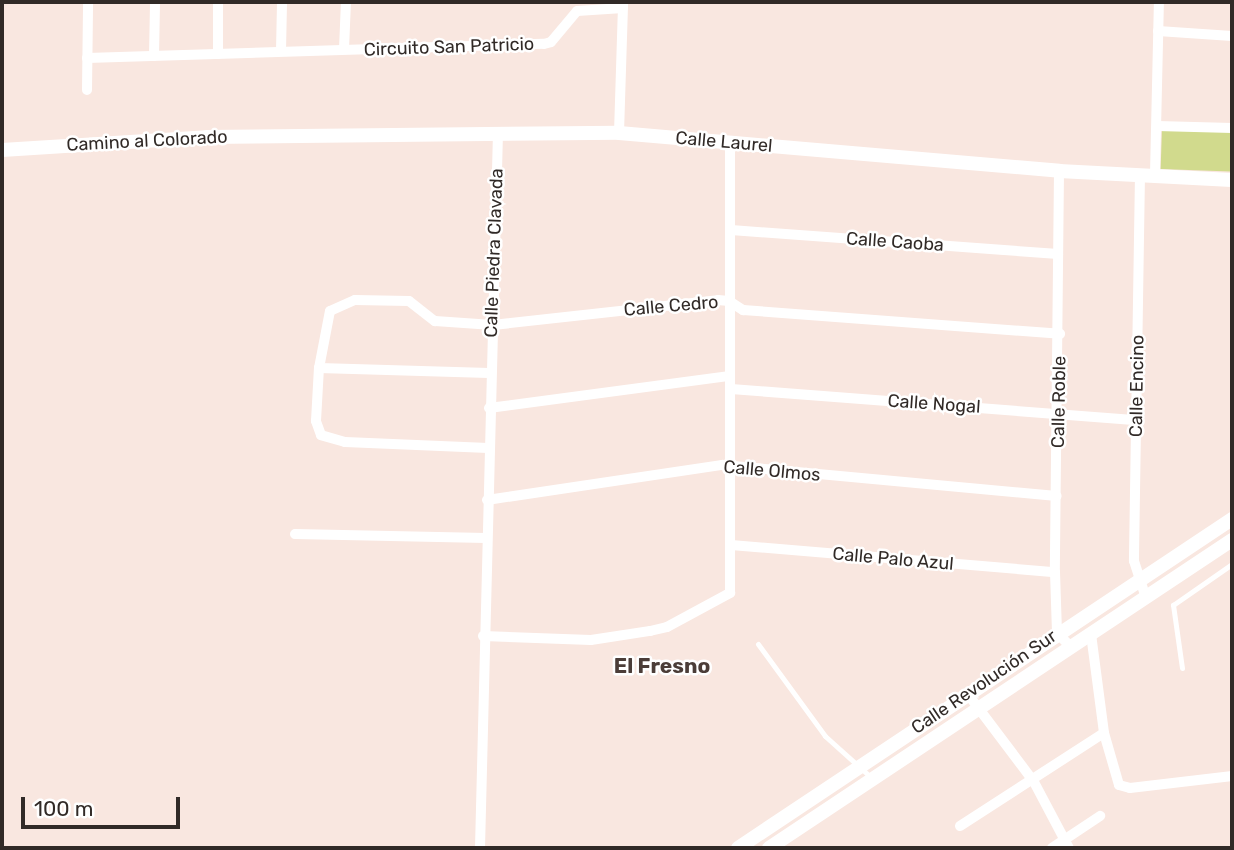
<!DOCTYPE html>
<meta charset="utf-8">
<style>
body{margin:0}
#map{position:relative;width:1234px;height:850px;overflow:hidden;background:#f9e7e0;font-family:Rubik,sans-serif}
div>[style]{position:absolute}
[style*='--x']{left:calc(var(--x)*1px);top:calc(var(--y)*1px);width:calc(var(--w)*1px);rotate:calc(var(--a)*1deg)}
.green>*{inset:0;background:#d1da8d;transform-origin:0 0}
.lane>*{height:5px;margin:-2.5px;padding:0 2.5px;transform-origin:2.5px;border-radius:2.5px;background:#fff}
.street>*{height:10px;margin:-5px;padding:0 5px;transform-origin:5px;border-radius:5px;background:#fff}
.secondary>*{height:14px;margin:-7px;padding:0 7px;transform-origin:7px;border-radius:7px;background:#fff}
span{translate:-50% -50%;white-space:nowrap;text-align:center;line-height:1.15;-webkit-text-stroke:5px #fff;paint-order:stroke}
.street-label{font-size:18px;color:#312a27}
.quarter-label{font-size:21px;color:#4b3d38;font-weight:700}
.frame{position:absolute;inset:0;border:4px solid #312a27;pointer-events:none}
.scale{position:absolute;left:21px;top:797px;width:159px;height:32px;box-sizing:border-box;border:4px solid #312a27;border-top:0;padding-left:9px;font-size:21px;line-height:24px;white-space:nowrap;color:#312a27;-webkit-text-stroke:5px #fff;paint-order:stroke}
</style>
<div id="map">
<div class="green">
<div style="left:1162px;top:129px;width:70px;height:40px;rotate:2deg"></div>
</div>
<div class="lane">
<div style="--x:758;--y:644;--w:114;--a:53.9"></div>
<div style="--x:825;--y:736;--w:64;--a:41.9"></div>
<div style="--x:1182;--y:668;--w:64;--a:-98.1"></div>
<div style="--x:1173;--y:605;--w:72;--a:-34.8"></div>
</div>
<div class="street">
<div style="--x:1158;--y:31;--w:74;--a:3.9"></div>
<div style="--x:344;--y:49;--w:47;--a:-87.6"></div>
<div style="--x:281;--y:51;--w:49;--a:-88.8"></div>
<div style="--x:218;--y:54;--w:52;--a:-90"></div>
<div style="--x:154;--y:56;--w:54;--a:-88.9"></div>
<div style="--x:87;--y:58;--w:457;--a:-1.8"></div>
<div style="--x:544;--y:44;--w:7;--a:-16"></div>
<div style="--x:551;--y:42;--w:40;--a:-50"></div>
<div style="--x:577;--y:11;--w:46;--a:-3.7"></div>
<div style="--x:87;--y:90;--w:88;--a:-89.3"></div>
<div style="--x:1157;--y:126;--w:75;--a:1.5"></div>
<div style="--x:619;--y:133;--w:129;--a:-88.2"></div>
<div style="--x:1059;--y:171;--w:401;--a:90.6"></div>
<div style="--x:1055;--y:572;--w:61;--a:88.1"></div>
<div style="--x:1057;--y:633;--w:20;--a:45"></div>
<div style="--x:1140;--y:174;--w:387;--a:90.9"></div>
<div style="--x:1134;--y:561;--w:36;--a:72"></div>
<div style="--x:1155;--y:174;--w:172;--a:-88.7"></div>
<div style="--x:731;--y:230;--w:328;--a:4.2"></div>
<div style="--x:319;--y:368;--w:170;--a:1.7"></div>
<div style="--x:731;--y:389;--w:407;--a:4.4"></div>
<div style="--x:489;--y:408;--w:243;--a:-7.6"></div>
<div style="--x:488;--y:448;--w:143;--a:-177.6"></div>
<div style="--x:345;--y:442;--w:25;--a:-164"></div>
<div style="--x:321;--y:435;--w:15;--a:-110"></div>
<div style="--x:316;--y:421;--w:53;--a:-86.8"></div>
<div style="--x:319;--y:368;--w:58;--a:-79.1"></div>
<div style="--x:330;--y:311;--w:27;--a:-24"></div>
<div style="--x:355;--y:300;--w:54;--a:1.1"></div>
<div style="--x:409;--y:301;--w:33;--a:38"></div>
<div style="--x:435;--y:321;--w:58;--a:3.9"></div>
<div style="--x:493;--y:325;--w:226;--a:-6.3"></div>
<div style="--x:718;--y:300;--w:11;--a:5"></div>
<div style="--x:729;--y:301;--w:17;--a:33"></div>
<div style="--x:743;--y:310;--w:318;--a:4.3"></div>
<div style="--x:487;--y:500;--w:238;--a:-8.5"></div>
<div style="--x:722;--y:465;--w:336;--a:5.3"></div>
<div style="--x:295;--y:534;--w:191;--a:1.2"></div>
<div style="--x:731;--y:545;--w:325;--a:4.8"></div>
<div style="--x:1091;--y:634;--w:100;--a:82.5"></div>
<div style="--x:1104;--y:733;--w:54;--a:73.9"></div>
<div style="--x:1119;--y:785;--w:11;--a:15"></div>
<div style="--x:1130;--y:788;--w:103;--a:-6.7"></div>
<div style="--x:483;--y:636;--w:108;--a:2.1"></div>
<div style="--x:591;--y:640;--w:60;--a:-8.7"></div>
<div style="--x:650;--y:631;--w:17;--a:-13"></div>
<div style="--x:667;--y:627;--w:72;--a:-28.4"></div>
<div style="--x:730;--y:593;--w:450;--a:-90"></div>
<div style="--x:967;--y:693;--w:111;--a:53"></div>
<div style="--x:1034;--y:782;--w:75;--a:62.1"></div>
<div style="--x:960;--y:826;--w:171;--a:-32.9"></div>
<div style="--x:480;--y:848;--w:716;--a:-88.56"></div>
<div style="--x:1052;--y:848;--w:58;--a:-33.7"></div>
</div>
<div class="secondary">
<div style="--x:2;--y:150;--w:205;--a:-3.6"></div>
<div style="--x:207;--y:137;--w:412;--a:-0.6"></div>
<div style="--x:619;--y:133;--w:442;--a:4.9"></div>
<div style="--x:1059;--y:171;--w:173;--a:3"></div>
<div style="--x:738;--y:848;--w:594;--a:-33.66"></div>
<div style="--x:769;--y:848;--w:556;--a:-33.63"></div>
</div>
<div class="street-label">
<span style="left:449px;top:47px;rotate:-2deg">Circuito San Patricio</span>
<span style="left:147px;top:141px;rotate:-3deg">Camino al Colorado</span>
<span style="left:724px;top:142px;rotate:5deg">Calle Laurel</span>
<span style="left:895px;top:242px;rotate:4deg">Calle Caoba</span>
<span style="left:494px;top:253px;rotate:-88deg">Calle Piedra Clavada</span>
<span style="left:671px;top:306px;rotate:-5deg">Calle Cedro</span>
<span style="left:1137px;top:386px;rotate:-89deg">Calle Encino</span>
<span style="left:1059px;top:402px;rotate:-89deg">Calle Roble</span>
<span style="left:934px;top:404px;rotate:4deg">Calle Nogal</span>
<span style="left:772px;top:471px;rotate:5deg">Calle Olmos</span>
<span style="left:893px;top:559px;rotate:5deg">Calle Palo Azul</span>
<span style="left:984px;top:682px;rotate:-34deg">Calle Revolución Sur</span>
</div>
<div class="quarter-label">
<span style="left:662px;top:666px">El Fresno</span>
</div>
<div class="frame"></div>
<div class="scale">100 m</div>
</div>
